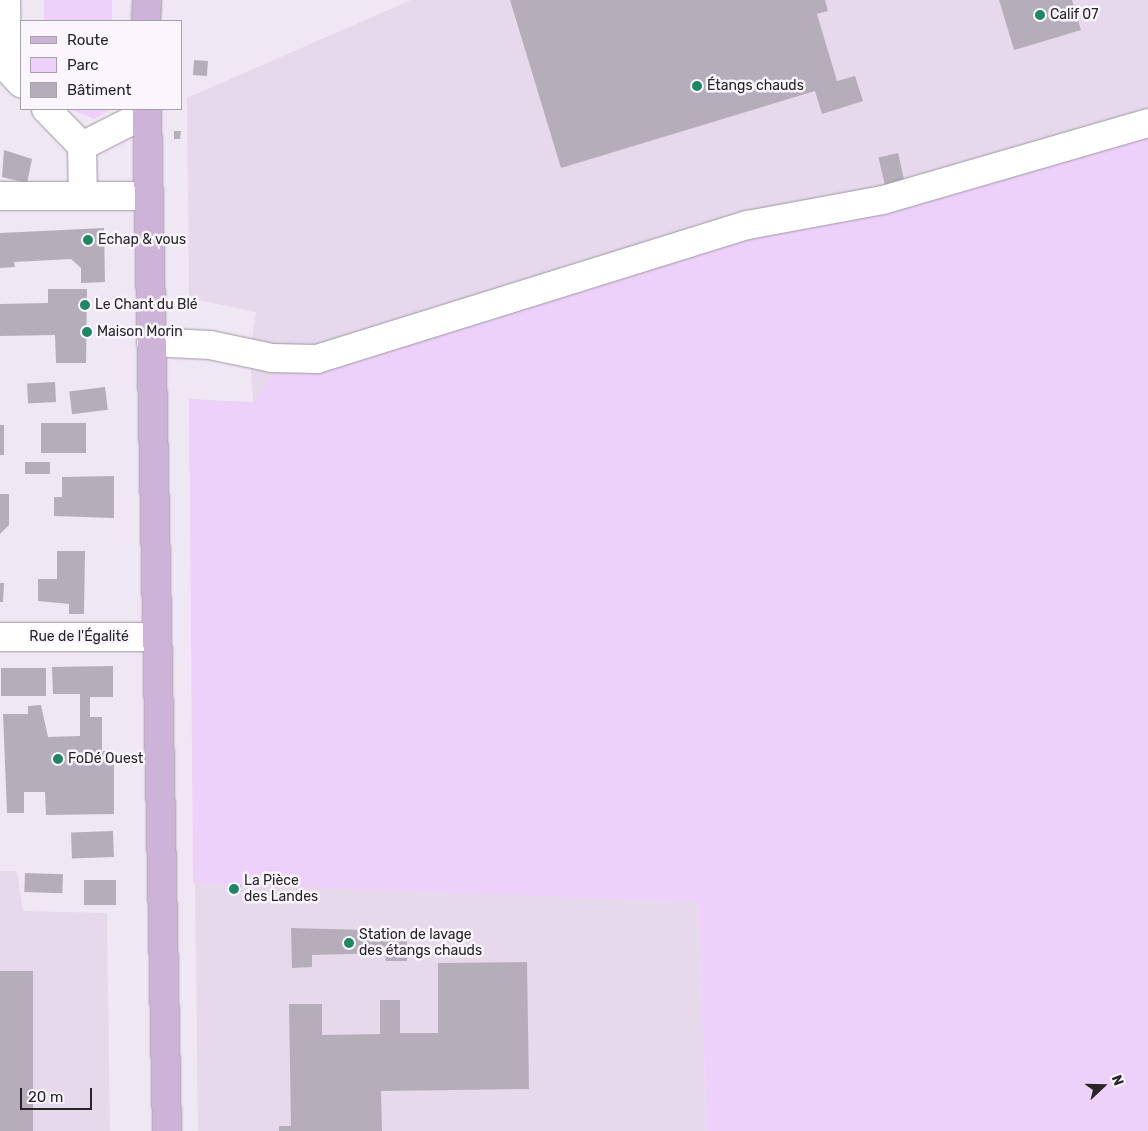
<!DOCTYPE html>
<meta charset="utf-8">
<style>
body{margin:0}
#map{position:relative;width:1148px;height:1131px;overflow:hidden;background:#f0e7f4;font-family:Rubik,sans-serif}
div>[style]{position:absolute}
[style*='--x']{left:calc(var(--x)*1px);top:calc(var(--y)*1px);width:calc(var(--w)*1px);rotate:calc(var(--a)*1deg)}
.built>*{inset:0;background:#e6d9ec}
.green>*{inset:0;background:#eed1fa;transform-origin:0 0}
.building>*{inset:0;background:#b6adba;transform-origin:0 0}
.roads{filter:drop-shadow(0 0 1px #9e96a2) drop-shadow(0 0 1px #9e96a2)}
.minor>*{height:28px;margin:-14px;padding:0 14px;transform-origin:14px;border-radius:14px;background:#fff}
.major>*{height:28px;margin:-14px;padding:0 14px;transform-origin:14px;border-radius:14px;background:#cdb3d8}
.dots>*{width:14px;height:14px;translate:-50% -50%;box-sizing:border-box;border:2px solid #fbf6fe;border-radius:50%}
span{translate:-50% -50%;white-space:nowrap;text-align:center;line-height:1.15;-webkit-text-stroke:5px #fbf6fe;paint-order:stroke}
.poi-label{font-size:14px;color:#282529}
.left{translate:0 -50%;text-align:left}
.street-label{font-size:14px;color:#282529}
.legend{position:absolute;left:20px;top:20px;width:162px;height:90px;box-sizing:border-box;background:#fbf6fe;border:1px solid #a7a2a9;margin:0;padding:6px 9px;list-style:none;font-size:15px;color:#282529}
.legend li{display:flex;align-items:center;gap:10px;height:25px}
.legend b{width:25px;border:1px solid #a7a2a9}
.north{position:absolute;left:1078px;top:1061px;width:50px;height:50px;-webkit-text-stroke:4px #fbf6fe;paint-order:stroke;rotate:69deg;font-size:14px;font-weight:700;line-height:20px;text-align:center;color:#282529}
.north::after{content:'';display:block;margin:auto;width:18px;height:22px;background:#282529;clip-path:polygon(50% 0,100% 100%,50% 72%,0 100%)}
.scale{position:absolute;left:20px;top:1088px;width:72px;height:22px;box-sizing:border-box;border:2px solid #282529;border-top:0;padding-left:6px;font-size:15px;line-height:18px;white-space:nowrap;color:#282529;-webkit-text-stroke:4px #fbf6fe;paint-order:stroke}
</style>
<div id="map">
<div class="built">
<div style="clip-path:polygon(411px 0,1148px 0,1148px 888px,698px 902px,707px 1131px,198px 1131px,189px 399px,253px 402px,250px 355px,256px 312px,189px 298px,187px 98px)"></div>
<div style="clip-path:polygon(0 871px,17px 871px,23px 911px,107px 913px,110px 1131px,0 1131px)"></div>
</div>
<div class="green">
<div style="left:44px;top:0;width:68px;height:21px"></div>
<div style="clip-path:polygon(70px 109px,112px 109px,94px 119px)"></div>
<div style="clip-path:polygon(1148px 123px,1148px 1131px,707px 1131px,698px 902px,193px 883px,189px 399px,253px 403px,274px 374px,367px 340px)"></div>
</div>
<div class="building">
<div style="clip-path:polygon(510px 0,825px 0,828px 11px,817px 14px,837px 81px,855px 76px,863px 101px,822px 114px,815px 91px,561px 168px)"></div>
<div style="clip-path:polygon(999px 0,1072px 0,1081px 30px,1014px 50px)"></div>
<div style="left:194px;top:60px;width:14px;height:15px;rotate:4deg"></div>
<div style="clip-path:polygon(174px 131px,181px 131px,180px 139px,174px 139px)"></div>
<div style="clip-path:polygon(4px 150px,32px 159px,27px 183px,2px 177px)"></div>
<div style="left:898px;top:153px;width:28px;height:20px;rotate:77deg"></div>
<div style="clip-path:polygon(104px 228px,105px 282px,81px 283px,81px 268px,71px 259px,14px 262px,15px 267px,0 268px,0 233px)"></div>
<div style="clip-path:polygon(48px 289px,87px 289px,86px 363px,56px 363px,55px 335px,0 336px,0 304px,48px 303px)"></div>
<div style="left:55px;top:382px;width:20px;height:28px;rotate:87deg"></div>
<div style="left:105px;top:387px;width:23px;height:36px;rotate:83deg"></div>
<div style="left:41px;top:423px;width:45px;height:30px"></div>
<div style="left:4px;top:425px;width:30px;height:4px;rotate:90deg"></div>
<div style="left:25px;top:462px;width:25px;height:12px"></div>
<div style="clip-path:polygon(114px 476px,114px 518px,54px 516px,54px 497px,62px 497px,62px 477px)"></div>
<div style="clip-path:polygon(0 494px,9px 494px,9px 525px,0 534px)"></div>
<div style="clip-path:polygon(57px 551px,85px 551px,84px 614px,69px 614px,69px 604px,38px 601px,38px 579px,57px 579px)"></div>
<div style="clip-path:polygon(0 583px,4px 583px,3px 602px,0 602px)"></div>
<div style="clip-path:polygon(113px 666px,113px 697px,90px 697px,90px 717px,102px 717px,102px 751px,114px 751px,114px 814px,46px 815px,45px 792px,24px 792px,24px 813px,7px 813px,3px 714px,28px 714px,28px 706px,41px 705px,48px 737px,80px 736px,80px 694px,53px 694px,52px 667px)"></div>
<div style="left:1px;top:668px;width:45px;height:28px"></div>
<div style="left:113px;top:831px;width:26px;height:42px;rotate:88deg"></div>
<div style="left:25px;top:873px;width:38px;height:19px;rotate:2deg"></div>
<div style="left:84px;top:880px;width:32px;height:25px"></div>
<div style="left:228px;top:885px;width:13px;height:7px"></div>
<div style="clip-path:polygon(291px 928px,407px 931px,407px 961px,386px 961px,385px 953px,312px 955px,312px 967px,292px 968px)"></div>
<div style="clip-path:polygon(527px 962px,529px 1089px,381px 1091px,382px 1131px,279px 1131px,279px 1126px,291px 1126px,289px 1004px,322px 1004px,322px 1035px,380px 1034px,380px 1000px,400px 1000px,400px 1033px,438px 1033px,438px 963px)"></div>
<div style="left:0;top:971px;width:33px;height:160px"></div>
</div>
<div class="roads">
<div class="minor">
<div style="--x:6;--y:0;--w:68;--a:89.2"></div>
<div style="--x:7;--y:68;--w:21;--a:47"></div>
<div style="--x:46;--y:109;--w:52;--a:45.8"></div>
<div style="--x:82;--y:146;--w:50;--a:88.9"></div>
<div style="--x:82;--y:146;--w:73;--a:-26.9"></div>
<div style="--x:0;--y:196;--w:148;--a:0"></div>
<div style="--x:151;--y:342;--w:59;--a:2.9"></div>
<div style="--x:210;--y:345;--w:63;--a:11.8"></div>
<div style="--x:272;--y:358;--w:45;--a:1.3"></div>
<div style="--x:317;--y:359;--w:451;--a:-17.3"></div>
<div style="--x:748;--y:225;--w:137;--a:-10.5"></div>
<div style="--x:883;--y:200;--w:276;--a:-16.2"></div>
<div style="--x:0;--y:637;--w:157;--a:0"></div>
</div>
<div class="major">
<div style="--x:146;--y:21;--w:21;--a:-87"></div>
<div style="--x:147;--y:109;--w:1022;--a:88.88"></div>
</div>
</div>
<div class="dots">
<div style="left:1040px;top:15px;background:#1e8865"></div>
<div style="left:697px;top:86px;background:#1e8865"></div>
<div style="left:88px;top:240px;background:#1e8865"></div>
<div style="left:85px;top:305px;background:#1e8865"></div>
<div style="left:87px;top:332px;background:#1e8865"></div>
<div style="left:58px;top:759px;background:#1e8865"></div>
<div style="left:234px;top:889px;background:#1e8865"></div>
<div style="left:349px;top:943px;background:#1e8865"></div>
</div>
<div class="poi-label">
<span class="left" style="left:1050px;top:15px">Calif 07</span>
<span class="left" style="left:707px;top:86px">Étangs chauds</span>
<span class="left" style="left:98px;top:240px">Echap &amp; vous</span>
<span class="left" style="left:95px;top:305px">Le Chant du Blé</span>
<span class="left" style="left:97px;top:332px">Maison Morin</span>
<span class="left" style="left:68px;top:759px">FoDé Ouest</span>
<span class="left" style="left:244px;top:889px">La Pièce<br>des Landes</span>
<span class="left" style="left:359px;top:943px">Station de lavage<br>des étangs chauds</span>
</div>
<div class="street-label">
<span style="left:79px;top:637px">Rue de l'Égalité</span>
</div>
<ul class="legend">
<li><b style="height:6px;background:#cdb3d8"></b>Route</li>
<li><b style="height:14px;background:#eed1fa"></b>Parc</li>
<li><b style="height:14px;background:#b6adba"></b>Bâtiment</li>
</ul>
<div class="north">N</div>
<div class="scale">20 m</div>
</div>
